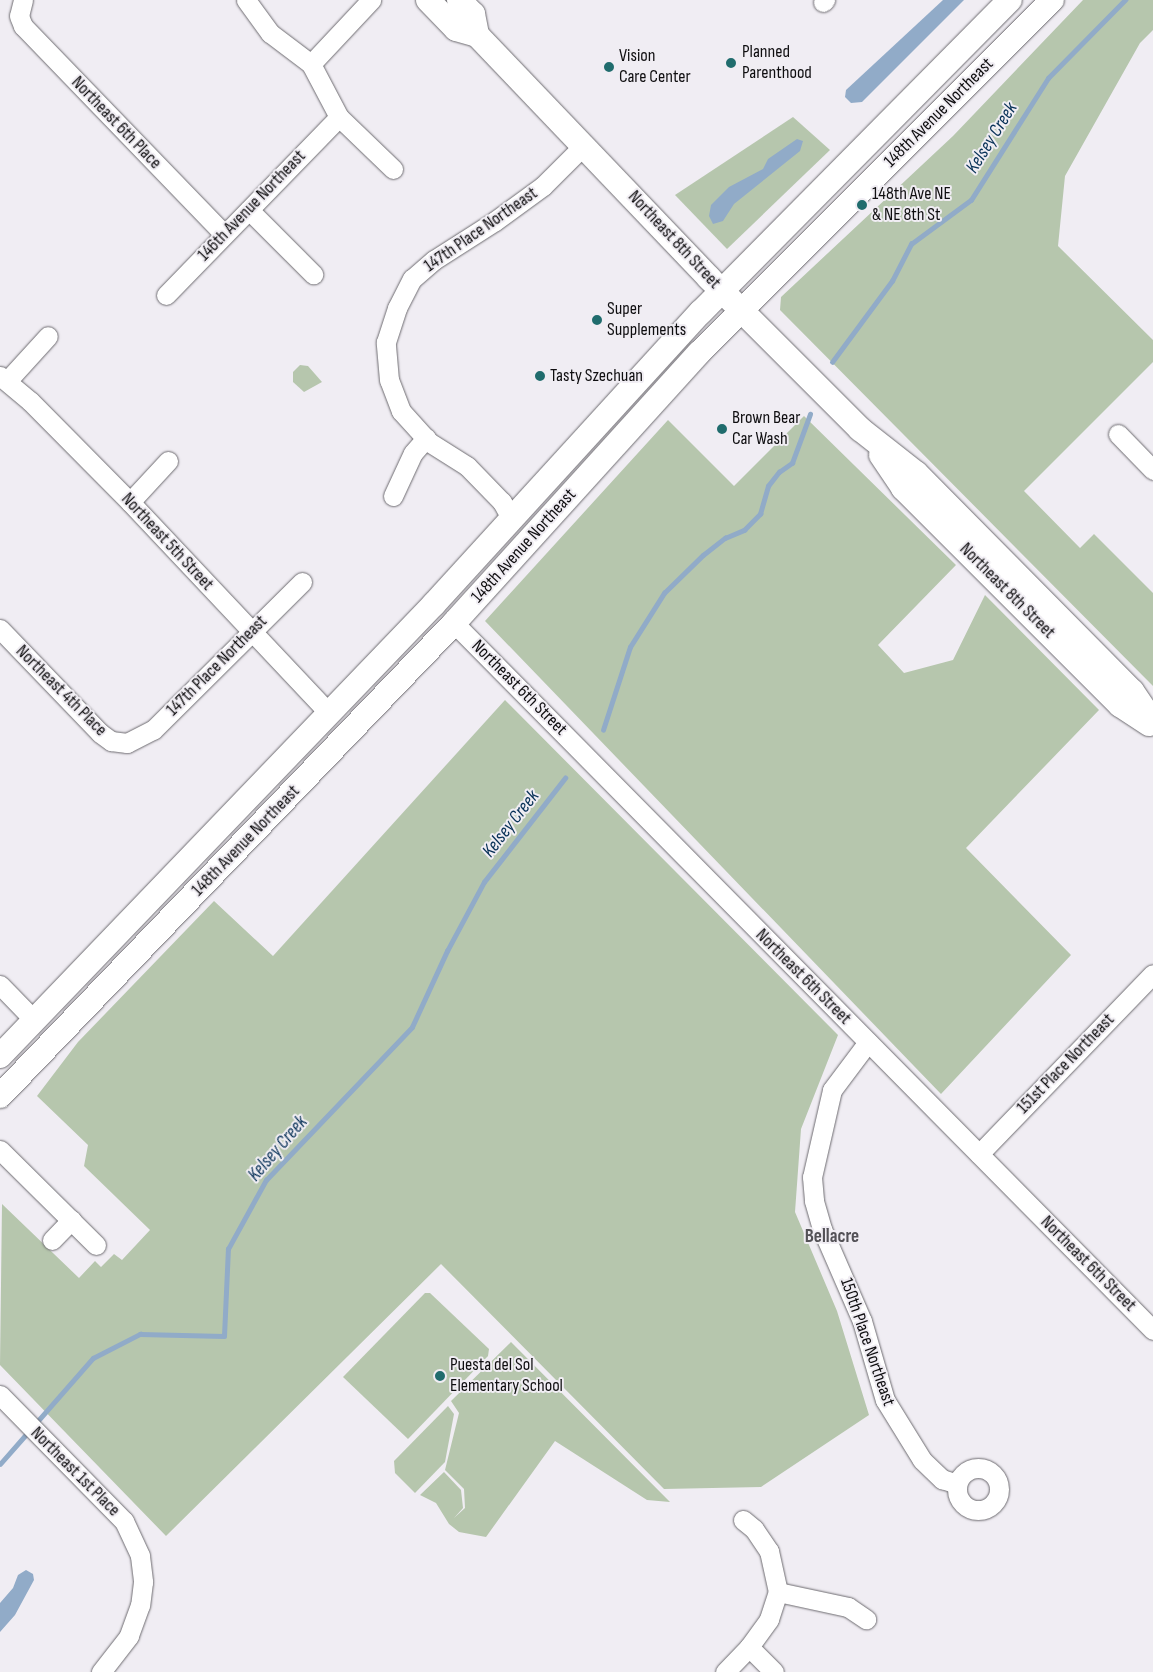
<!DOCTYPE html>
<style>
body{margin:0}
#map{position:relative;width:1153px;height:1672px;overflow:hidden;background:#f0edf3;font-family:"Sofia Sans Condensed",sans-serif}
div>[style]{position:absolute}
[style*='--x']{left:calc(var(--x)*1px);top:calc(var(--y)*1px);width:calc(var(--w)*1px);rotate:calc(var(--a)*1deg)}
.green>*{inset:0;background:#b6c6ad}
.water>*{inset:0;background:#91abc8}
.stream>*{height:4.5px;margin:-2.25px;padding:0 2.25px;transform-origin:2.25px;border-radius:2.25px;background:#91abc8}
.roads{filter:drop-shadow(0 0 1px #6d6b70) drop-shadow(0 0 1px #6d6b70)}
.minor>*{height:19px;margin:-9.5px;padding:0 9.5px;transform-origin:9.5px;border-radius:9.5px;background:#fff}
.minor>.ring{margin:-9.5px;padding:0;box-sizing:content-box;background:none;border:19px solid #fff;border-radius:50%}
.major>*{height:24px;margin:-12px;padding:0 12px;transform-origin:12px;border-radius:12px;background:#fff}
.dots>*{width:14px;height:14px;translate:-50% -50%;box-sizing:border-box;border:2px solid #f0edf3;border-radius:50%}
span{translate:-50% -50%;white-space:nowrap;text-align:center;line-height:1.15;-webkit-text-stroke:4px #f0edf3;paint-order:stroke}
.poi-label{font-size:18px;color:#0f0e10}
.left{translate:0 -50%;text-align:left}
.street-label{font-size:18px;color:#0f0e10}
.water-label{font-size:19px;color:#083157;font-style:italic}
.neighbourhood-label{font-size:19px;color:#535156;font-weight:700}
</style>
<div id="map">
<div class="green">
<div style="clip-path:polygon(1083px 0,1153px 0,1153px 30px,1140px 43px,1065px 176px,1058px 246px,1153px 340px,1153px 362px,1024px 491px,1080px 548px,1094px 534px,1153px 593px,1153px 686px,780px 310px,781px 297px,953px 136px)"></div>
<div style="clip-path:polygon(793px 117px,830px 150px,727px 249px,675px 195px)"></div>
<div style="clip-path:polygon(300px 365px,308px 366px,322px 382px,304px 392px,293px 382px,293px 372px)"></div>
<div style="clip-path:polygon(804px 416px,956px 565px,878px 645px,904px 673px,953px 660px,985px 595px,1099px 710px,966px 848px,1071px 955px,941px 1094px,485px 621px,668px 420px,734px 486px)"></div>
<div style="clip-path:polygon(505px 700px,838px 1035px,801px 1129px,795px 1212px,837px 1311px,869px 1415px,761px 1487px,664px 1489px,441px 1264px,166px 1536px,0 1365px,2px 1204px,79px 1278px,95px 1261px,101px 1267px,114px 1254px,122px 1260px,150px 1230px,84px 1166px,88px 1145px,37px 1096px,78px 1042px,214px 901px,273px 956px)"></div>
<div style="clip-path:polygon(425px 1293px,430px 1293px,489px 1349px,488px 1356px,408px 1439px,343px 1377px)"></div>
<div style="clip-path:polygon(511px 1342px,670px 1502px,647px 1500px,555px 1441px,486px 1537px,459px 1532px,449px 1524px,436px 1503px,420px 1495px,444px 1472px,461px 1490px,463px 1508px,454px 1518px,465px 1508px,464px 1489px,445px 1470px,459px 1413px,451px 1401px)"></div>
<div style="clip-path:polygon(448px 1406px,454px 1414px,445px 1462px,415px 1493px,395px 1473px,394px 1461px)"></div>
</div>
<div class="water">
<div style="clip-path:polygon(943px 0,964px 0,862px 102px,851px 103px,845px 97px,846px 90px)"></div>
<div style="clip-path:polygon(797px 139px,803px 141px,800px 151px,734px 204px,723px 221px,713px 224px,709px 216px,711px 205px,729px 187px,763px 169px,768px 159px)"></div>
<div style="clip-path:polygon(26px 1570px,33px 1574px,34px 1580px,15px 1615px,0 1632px,0 1603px,13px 1588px,18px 1575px)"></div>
</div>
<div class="stream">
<div style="--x:832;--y:362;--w:101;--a:-53.5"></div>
<div style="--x:892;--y:281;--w:42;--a:-62.8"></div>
<div style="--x:911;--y:244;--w:74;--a:-36.3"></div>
<div style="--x:971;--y:200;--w:144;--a:-57.7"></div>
<div style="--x:1048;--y:78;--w:110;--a:-45.4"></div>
<div style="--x:603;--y:730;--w:87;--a:-72"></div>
<div style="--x:630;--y:647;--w:64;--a:-57.8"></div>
<div style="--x:664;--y:593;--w:54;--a:-44.3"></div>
<div style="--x:703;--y:555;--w:28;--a:-38"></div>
<div style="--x:725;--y:538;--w:21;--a:-23"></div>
<div style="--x:744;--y:530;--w:23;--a:-45"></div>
<div style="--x:760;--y:514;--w:29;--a:-74"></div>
<div style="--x:768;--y:486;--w:18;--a:-52"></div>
<div style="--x:779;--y:472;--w:16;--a:-35"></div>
<div style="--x:792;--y:463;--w:52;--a:-69.8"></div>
<div style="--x:36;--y:1423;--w:86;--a:-48.8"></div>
<div style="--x:93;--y:1358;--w:53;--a:-27.1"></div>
<div style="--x:140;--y:1334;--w:84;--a:1.4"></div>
<div style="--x:224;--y:1336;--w:87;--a:-87.4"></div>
<div style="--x:228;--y:1249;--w:79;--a:-61.2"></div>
<div style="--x:266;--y:1180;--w:211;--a:-46.3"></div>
<div style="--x:412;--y:1027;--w:84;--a:-65.3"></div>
<div style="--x:447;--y:951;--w:78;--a:-61.8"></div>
<div style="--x:484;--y:882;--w:132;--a:-52.1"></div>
<div style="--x:0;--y:1464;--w:44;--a:-48.7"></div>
</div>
<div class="roads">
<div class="minor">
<div style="--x:23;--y:0;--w:16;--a:104"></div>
<div style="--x:19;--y:16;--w:11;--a:68"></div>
<div style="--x:23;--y:26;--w:289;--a:46"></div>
<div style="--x:246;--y:0;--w:41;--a:54"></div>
<div style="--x:270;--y:33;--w:51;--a:37.1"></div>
<div style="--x:311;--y:64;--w:60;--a:62.2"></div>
<div style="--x:339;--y:117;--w:75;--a:43.9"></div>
<div style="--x:823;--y:2;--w:3;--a:-45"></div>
<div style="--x:311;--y:64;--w:88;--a:-46.8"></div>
<div style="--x:249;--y:210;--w:91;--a:45"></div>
<div style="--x:166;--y:295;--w:248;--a:-45.8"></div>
<div style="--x:0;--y:376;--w:39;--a:40"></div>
<div style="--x:30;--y:401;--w:142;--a:45.3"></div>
<div style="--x:130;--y:502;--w:291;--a:46.7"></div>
<div style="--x:8;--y:380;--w:59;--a:-47.7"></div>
<div style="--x:1118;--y:434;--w:50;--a:45.8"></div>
<div style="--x:393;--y:496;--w:47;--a:-65.1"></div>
<div style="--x:413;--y:453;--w:20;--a:-49"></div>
<div style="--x:130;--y:502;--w:56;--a:-47.2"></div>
<div style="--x:512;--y:520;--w:21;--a:-119"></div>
<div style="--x:502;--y:502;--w:50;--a:-134.2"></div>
<div style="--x:467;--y:466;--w:45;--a:-147.7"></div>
<div style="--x:429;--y:442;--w:42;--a:-132.1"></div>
<div style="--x:401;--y:411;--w:33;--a:-111"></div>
<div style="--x:389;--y:380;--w:38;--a:-95"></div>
<div style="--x:386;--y:342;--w:36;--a:-72"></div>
<div style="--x:397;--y:308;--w:33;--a:-63"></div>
<div style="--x:412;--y:279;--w:29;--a:-41"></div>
<div style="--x:434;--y:260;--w:72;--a:-32.6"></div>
<div style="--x:495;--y:221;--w:59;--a:-36.1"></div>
<div style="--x:543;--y:186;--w:58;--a:-45"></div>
<div style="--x:454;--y:623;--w:994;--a:45.33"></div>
<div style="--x:0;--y:629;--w:144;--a:46.1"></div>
<div style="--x:100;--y:733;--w:14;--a:36"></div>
<div style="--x:111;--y:741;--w:16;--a:7"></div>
<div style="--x:127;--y:743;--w:29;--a:-27"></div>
<div style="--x:153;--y:730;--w:210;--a:-44.8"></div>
<div style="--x:0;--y:985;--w:49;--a:45.8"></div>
<div style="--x:868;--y:1042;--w:60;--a:126.9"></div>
<div style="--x:832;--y:1090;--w:89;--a:102.9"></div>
<div style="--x:812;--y:1177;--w:24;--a:85"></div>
<div style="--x:814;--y:1201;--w:29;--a:74"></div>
<div style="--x:822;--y:1229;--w:100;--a:66.5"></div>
<div style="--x:862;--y:1321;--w:82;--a:73.8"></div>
<div style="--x:885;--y:1400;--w:70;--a:58.3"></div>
<div style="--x:922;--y:1460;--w:28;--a:44"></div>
<div style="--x:942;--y:1479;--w:16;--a:18"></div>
<div style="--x:0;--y:1150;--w:135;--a:44.7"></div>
<div style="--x:979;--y:1154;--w:250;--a:-46"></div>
<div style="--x:52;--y:1240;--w:28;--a:-46"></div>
<div style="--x:0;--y:1395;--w:177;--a:45.5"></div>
<div style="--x:124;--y:1521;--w:38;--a:65"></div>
<div style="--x:140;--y:1556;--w:26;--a:83"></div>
<div style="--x:143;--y:1582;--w:23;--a:97"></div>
<div style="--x:140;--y:1605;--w:33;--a:110"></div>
<div style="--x:129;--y:1636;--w:46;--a:127.9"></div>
<div class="ring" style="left:957px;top:1468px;width:23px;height:23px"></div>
<div style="--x:743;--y:1520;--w:14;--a:39"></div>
<div style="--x:754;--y:1529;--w:27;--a:56"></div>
<div style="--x:769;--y:1551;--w:42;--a:77.6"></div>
<div style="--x:778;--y:1592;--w:72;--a:12.1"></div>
<div style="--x:848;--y:1607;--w:22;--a:34"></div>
<div style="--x:749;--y:1647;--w:35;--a:45"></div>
<div style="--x:725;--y:1672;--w:35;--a:-46"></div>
<div style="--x:749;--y:1647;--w:34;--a:-54"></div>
<div style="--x:769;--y:1619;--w:28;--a:-72"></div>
</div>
<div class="major">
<div style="--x:428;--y:0;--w:40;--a:46"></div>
<div style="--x:456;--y:29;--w:22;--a:16"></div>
<div style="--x:477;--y:35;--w:336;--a:46.3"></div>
<div style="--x:709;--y:278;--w:214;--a:45"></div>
<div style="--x:860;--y:429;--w:71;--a:38.2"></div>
<div style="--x:916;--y:473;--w:307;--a:45.3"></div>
<div style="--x:1132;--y:691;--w:37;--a:56"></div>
<div style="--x:459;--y:0;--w:20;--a:45"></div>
<div style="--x:473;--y:14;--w:21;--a:79"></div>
<div style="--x:881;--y:455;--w:40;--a:56"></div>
<div style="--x:903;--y:488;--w:307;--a:45"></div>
<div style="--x:1120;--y:705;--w:35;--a:33"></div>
<div style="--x:0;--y:1056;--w:627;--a:-46.16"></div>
<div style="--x:434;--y:604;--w:396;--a:-47.6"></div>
<div style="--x:701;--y:312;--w:439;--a:-45.3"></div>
<div style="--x:0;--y:1096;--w:656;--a:-46.17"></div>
<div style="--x:454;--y:623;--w:365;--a:-47.8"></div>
<div style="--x:699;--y:353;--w:499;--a:-45"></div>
</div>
</div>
<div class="dots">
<div style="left:731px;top:63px;background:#206c6d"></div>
<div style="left:609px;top:67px;background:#206c6d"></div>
<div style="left:862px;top:205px;background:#206c6d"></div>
<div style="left:597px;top:320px;background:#206c6d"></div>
<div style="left:540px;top:376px;background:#206c6d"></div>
<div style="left:722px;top:429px;background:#206c6d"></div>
<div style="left:440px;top:1376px;background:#206c6d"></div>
</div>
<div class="poi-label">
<span class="left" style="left:742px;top:63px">Planned<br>Parenthood</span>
<span class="left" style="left:619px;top:67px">Vision<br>Care Center</span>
<span class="left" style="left:872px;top:205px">148th Ave NE<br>&amp; NE 8th St</span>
<span class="left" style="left:607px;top:320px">Super<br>Supplements</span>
<span class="left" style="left:550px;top:376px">Tasty Szechuan</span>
<span class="left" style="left:732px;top:429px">Brown Bear<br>Car Wash</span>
<span class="left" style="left:450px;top:1376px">Puesta del Sol<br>Elementary School</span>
</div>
<div class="street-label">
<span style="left:939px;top:113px;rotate:-45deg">148th Avenue Northeast</span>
<span style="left:116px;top:123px;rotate:46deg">Northeast 6th Place</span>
<span style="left:252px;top:206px;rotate:-46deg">146th Avenue Northeast</span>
<span style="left:481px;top:230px;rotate:-35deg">147th Place Northeast</span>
<span style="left:674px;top:240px;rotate:47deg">Northeast 8th Street</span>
<span style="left:167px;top:542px;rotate:47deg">Northeast 5th Street</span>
<span style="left:524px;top:546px;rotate:-48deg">148th Avenue Northeast</span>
<span style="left:1007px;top:591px;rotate:45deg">Northeast 8th Street</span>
<span style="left:217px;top:666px;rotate:-45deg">147th Place Northeast</span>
<span style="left:519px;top:688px;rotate:45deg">Northeast 6th Street</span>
<span style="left:61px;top:691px;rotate:45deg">Northeast 4th Place</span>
<span style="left:246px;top:841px;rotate:-46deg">148th Avenue Northeast</span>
<span style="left:803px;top:977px;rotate:45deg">Northeast 6th Street</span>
<span style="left:1066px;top:1064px;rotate:-46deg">151st Place Northeast</span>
<span style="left:1088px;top:1264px;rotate:45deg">Northeast 6th Street</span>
<span style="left:867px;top:1342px;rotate:71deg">150th Place Northeast</span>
<span style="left:75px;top:1472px;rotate:45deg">Northeast 1st Place</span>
</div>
<div class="water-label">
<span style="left:992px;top:138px;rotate:-58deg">Kelsey Creek</span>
<span style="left:511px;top:824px;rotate:-52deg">Kelsey Creek</span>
<span style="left:278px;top:1149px;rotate:-49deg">Kelsey Creek</span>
</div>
<div class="neighbourhood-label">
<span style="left:832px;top:1237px">Bellacre</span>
</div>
</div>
